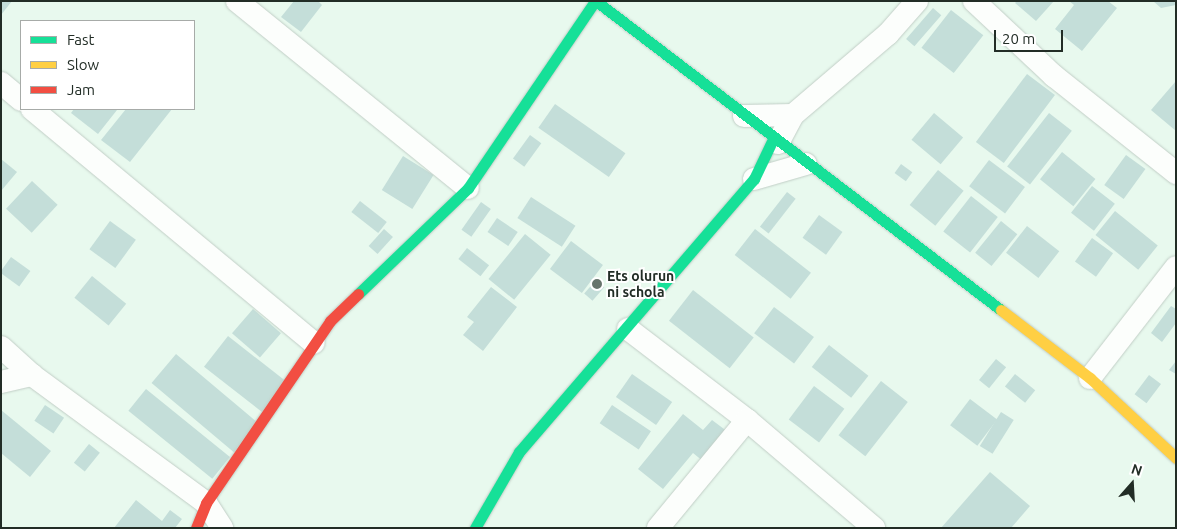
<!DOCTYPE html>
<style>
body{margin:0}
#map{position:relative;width:1177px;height:529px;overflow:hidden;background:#e8f9ee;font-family:Ubuntu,sans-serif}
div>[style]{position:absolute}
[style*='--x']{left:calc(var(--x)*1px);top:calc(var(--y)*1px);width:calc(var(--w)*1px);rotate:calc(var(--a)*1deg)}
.building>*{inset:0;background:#c4ded9;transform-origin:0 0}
.roads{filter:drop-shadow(0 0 1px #c1cec6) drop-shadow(0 0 1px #c1cec6)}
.street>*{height:22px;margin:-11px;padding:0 11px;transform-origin:11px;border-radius:11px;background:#fcfefc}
.fast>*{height:11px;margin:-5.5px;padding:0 5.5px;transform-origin:5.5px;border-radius:5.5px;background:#16e098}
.slow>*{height:11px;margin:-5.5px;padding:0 5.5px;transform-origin:5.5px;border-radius:5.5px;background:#ffcf43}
.jam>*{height:11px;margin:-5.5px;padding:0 5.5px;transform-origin:5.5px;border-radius:5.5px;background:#f24e42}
.dots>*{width:14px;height:14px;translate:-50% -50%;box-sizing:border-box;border:2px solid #fff;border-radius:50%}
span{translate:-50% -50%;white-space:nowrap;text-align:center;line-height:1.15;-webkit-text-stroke:4px #fff;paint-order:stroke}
.poi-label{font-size:14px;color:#222d26;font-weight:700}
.left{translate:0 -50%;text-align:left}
.frame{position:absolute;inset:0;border:2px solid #222d26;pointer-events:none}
.legend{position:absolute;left:20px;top:20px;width:175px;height:90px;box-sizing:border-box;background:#fff;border:1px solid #a7aba8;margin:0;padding:6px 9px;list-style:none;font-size:15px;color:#222d26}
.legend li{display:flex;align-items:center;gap:10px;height:25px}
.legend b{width:25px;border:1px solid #a7aba8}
.north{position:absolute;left:1107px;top:459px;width:50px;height:50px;-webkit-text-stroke:4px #fff;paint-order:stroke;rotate:19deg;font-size:14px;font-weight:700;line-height:20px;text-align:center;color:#222d26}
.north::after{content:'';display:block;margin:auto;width:18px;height:22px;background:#222d26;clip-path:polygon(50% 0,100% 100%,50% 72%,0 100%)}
.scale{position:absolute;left:994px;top:30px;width:69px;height:22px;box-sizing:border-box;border:2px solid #222d26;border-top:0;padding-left:6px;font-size:15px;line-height:18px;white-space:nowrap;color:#222d26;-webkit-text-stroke:4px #fff;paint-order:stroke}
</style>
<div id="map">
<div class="building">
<div style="clip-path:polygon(1px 1px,12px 1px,1px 15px)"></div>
<div style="clip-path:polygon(294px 1px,318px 1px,322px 5px,301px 32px,281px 17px)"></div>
<div style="clip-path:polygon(1017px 1px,1054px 1px,1036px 21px,1015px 3px)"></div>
<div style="clip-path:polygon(1069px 1px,1108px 1px,1117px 8px,1082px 51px,1055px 29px,1074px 5px)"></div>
<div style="clip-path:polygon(1153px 1px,1176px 1px,1176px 5px,1161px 8px)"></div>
<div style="left:933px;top:8px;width:11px;height:41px;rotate:41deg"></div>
<div style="left:951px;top:10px;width:41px;height:48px;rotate:38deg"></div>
<div style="left:1027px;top:74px;width:35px;height:85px;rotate:37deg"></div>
<div style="clip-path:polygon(1176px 81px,1176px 131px,1151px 110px)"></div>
<div style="left:555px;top:104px;width:86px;height:29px;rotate:35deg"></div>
<div style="clip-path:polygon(74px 109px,115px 109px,117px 110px,98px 134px,71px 113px)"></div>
<div style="clip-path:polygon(126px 109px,172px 109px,130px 162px,101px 140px)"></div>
<div style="left:934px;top:113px;width:38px;height:35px;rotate:40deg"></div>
<div style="left:1049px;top:113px;width:29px;height:68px;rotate:38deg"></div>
<div style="left:530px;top:135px;width:14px;height:29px;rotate:36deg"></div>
<div style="left:1062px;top:152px;width:43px;height:35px;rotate:39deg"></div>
<div style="left:1126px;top:155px;width:24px;height:37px;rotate:36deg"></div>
<div style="left:403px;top:156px;width:36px;height:40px;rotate:32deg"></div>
<div style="clip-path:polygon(1px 159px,17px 172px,1px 191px)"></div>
<div style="left:989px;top:160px;width:45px;height:33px;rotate:37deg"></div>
<div style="left:901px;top:164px;width:14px;height:11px;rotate:36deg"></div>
<div style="left:938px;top:170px;width:33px;height:45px;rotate:39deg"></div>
<div style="left:32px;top:181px;width:35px;height:38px;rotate:43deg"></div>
<div style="left:1092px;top:186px;width:29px;height:34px;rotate:38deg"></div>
<div style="left:787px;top:192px;width:11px;height:44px;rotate:38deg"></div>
<div style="left:971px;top:196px;width:34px;height:45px;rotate:38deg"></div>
<div style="left:531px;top:197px;width:53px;height:25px;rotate:33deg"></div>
<div style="left:360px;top:201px;width:34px;height:14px;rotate:38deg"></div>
<div style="left:481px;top:202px;width:12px;height:34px;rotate:35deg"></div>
<div style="left:1115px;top:211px;width:55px;height:31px;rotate:39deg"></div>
<div style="left:819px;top:215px;width:29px;height:28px;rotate:36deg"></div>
<div style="left:497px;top:218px;width:25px;height:17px;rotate:34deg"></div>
<div style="left:110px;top:221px;width:32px;height:35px;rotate:36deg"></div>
<div style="left:1001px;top:221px;width:21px;height:41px;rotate:39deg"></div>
<div style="left:1027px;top:226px;width:41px;height:34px;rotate:38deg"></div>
<div style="left:384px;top:229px;width:12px;height:23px;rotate:42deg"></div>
<div style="left:755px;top:229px;width:71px;height:33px;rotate:38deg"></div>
<div style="left:525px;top:234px;width:33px;height:58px;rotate:39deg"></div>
<div style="left:1092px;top:238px;width:26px;height:29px;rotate:36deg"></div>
<div style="left:571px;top:241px;width:40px;height:35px;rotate:37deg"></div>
<div style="left:467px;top:248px;width:28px;height:14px;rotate:38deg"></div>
<div style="left:11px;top:257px;width:24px;height:19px;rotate:36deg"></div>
<div style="left:92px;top:276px;width:44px;height:28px;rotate:39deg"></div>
<div style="left:596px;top:280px;width:11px;height:18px;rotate:41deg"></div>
<div style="clip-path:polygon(491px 287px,517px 307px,483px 351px,463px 335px,474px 322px,467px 317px)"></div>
<div style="left:693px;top:290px;width:77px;height:39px;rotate:38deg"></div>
<div style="clip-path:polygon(1171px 306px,1176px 309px,1176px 323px,1162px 342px,1151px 333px)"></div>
<div style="left:774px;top:307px;width:50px;height:33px;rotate:37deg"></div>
<div style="left:253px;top:309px;width:37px;height:32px;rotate:41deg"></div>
<div style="left:228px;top:336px;width:76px;height:39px;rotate:38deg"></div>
<div style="left:829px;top:345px;width:50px;height:28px;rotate:38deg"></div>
<div style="left:176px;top:354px;width:109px;height:38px;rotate:40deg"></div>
<div style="left:996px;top:359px;width:13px;height:27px;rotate:39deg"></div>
<div style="clip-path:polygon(1176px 361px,1176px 374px,1169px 370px)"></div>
<div style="left:632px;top:374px;width:49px;height:28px;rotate:35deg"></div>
<div style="left:1015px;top:374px;width:26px;height:16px;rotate:39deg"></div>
<div style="left:1149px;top:375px;width:15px;height:24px;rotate:37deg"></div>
<div style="left:881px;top:381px;width:34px;height:69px;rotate:38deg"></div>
<div style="left:814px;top:386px;width:38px;height:42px;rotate:37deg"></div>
<div style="left:146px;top:389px;width:108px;height:28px;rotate:39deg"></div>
<div style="left:970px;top:399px;width:34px;height:33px;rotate:37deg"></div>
<div style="left:45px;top:405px;width:23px;height:19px;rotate:34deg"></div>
<div style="left:612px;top:405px;width:47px;height:22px;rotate:34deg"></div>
<div style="clip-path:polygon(1px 410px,51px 451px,30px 477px,1px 453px)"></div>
<div style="left:1001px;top:412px;width:15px;height:40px;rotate:32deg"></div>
<div style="clip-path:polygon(683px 414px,703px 430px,712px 420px,728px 432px,704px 462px,693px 453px,663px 489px,638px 469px)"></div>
<div style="left:89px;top:444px;width:14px;height:24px;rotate:39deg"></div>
<div style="clip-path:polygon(990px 472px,1030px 506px,1011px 528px,941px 528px)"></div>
<div style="clip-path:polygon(136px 500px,162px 521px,170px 510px,182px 519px,175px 528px,114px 528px)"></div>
</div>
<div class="roads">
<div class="street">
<div style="--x:237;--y:1;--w:297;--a:39"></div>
<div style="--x:974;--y:1;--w:110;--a:43.2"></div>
<div style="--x:1054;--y:76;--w:156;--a:38.5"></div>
<div style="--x:1;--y:83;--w:26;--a:40"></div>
<div style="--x:32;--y:109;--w:366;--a:39.7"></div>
<div style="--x:744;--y:116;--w:49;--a:-1.2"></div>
<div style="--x:778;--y:143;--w:32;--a:-62"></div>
<div style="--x:793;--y:115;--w:125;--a:-40.5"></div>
<div style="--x:888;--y:34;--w:44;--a:-48.7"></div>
<div style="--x:754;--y:179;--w:54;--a:-16.1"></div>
<div style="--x:628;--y:329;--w:150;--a:37.4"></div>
<div style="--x:747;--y:420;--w:167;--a:40.4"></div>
<div style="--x:1;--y:347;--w:42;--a:42.1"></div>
<div style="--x:32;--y:375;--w:216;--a:36.3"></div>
<div style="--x:206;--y:503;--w:30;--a:57"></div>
<div style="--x:1090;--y:378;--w:140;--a:-52.2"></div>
<div style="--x:1;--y:382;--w:32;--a:-13"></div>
<div style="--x:658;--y:528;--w:140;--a:-50.5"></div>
</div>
<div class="fast">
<div style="--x:596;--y:1;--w:509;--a:37.34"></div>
<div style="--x:358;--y:294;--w:153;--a:-43.9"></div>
<div style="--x:468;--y:188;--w:226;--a:-55.8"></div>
<div style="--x:475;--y:528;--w:88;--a:-59.9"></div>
<div style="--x:519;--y:452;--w:360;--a:-49.3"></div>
<div style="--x:754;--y:179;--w:44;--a:-64.6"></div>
</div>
<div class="slow">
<div style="--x:1001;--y:310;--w:112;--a:37.4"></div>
<div style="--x:1090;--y:378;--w:117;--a:42.9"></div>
</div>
<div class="jam">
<div style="--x:196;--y:528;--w:27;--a:-68"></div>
<div style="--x:206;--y:503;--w:220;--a:-55.7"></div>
<div style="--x:330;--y:321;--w:39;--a:-44"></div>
</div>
</div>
<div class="dots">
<div style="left:597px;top:284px;background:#67746c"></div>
</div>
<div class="poi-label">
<span class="left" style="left:607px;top:284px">Ets olurun<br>ni schola</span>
</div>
<div class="frame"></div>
<ul class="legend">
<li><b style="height:6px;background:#16e098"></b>Fast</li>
<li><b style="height:6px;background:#ffcf43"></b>Slow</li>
<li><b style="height:6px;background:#f24e42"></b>Jam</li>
</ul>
<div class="north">N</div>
<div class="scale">20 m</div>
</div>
